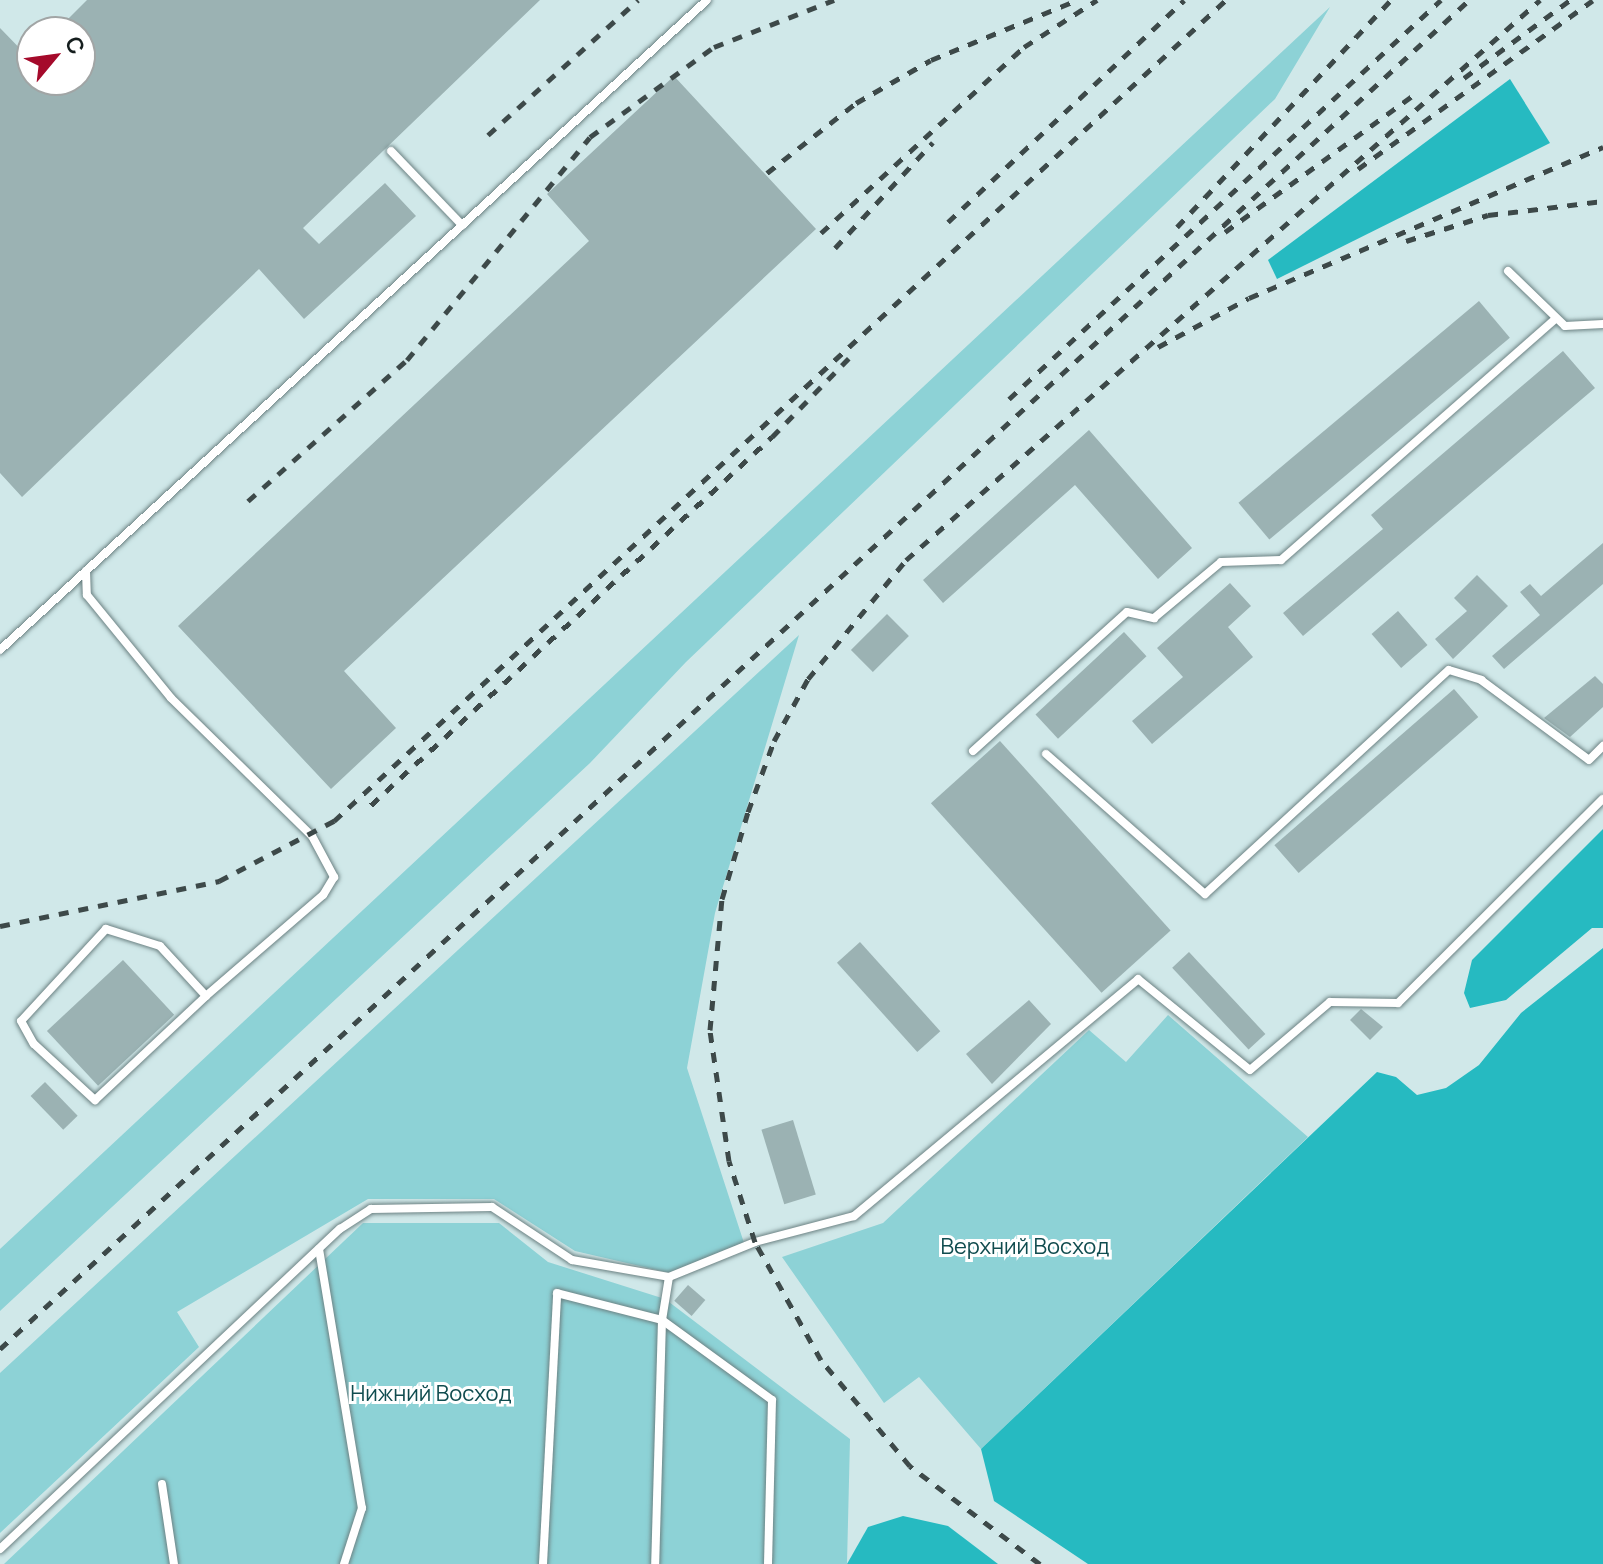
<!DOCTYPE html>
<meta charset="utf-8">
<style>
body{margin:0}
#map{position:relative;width:1603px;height:1564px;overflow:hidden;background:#d0e8e9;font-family:Manrope,sans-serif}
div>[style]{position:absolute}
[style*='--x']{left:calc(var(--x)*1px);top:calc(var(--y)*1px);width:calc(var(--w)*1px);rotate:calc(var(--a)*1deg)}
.green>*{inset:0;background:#8dd2d6}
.forest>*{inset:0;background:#26bac1}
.building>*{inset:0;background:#9bb2b3;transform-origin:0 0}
.roads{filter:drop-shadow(0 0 2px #6c8283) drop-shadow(0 0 2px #6c8283)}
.lane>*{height:8px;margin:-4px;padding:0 4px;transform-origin:4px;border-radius:4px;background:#fff}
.rail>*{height:5px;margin-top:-2.5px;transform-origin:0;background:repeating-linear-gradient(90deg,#3d4949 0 10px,transparent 0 20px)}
span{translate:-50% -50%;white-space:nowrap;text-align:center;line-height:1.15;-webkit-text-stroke:6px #fff;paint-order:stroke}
.park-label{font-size:22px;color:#104c4f}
.north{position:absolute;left:16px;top:16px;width:80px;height:80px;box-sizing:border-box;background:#fff;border:2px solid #a1a5a5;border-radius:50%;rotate:61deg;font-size:22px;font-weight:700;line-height:32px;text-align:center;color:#151e1e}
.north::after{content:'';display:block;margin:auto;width:28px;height:36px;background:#a50a2b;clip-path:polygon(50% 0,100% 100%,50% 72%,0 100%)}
</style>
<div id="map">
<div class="green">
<div style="clip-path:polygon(1330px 7px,1275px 99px,686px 662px,590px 763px,0 1311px,0 1249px)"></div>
<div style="clip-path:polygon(799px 635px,715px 913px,687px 1068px,744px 1243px,670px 1273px,575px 1251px,494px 1199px,368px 1199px,177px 1312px,199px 1347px,0 1533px,0 1373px)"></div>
<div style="clip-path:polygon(1168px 1015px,1308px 1137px,981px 1449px,919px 1377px,884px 1403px,782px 1257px,883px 1223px,1089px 1030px,1126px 1062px)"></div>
<div style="clip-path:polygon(363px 1223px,499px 1223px,548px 1262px,665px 1299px,850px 1439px,847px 1564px,4px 1564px)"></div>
</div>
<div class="forest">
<div style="clip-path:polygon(1510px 79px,1550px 143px,1277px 279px,1268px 260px)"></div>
<div style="clip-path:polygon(1603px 829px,1603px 928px,1592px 928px,1506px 1000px,1470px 1008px,1464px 993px,1472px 960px)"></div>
<div style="clip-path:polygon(1603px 948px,1603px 1564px,1088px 1564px,994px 1501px,981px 1449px,1377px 1072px,1396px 1077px,1417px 1095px,1446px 1088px,1479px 1065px,1521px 1013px)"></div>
<div style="clip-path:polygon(903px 1516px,948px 1526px,998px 1564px,847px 1564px,868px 1527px)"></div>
</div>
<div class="building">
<div style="clip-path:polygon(87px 0,540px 0,303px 228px,319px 244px,385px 183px,416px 216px,304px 319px,259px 269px,22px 497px,0 473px,0 28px,32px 61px,32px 80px,80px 80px,80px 32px,55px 32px)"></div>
<div style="clip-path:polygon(674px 76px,816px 229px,344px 671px,396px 728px,331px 789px,178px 626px,589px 241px,547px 194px)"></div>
<div style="left:1479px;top:301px;width:48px;height:314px;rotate:50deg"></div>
<div style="clip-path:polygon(1563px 351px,1595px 388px,1303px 636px,1283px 613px,1383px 529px,1371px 515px)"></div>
<div style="clip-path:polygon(1089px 430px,1192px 548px,1158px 579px,1075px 485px,943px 603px,923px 580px)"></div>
<div style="clip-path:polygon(1603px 543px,1603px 584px,1504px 669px,1492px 656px,1540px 615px,1520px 592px,1530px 584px,1541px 596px)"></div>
<div style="clip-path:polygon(1477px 575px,1508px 606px,1453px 659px,1435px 639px,1467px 611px,1454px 598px)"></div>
<div style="clip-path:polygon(1230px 583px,1251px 606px,1228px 627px,1253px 657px,1152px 744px,1132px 721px,1183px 677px,1157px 648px)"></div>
<div style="left:1398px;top:611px;width:45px;height:35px;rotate:49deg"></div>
<div style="left:887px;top:614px;width:31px;height:51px;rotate:45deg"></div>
<div style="left:1124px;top:632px;width:33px;height:121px;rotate:47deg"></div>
<div style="clip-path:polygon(1595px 676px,1603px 684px,1603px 707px,1570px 737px,1544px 718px)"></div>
<div style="left:1454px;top:689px;width:37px;height:238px;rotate:49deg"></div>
<div style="left:1000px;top:741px;width:255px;height:93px;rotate:48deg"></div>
<div style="left:860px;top:942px;width:120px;height:31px;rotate:48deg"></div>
<div style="left:1189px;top:952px;width:112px;height:23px;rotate:47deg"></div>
<div style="left:123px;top:960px;width:75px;height:104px;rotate:47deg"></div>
<div style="clip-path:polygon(1029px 1000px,1051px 1024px,992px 1084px,966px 1054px)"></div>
<div style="clip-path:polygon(1361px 1009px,1383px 1027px,1370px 1040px,1350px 1020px)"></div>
<div style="left:45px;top:1082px;width:47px;height:20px;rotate:46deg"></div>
<div style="left:793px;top:1120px;width:78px;height:33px;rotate:73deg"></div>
<div style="left:688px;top:1285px;width:23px;height:21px;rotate:41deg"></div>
</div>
<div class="roads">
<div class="lane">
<div style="--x:391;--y:151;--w:103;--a:46.2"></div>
<div style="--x:1508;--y:271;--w:79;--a:44"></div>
<div style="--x:1565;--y:326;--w:38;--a:-3"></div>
<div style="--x:86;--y:571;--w:24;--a:88"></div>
<div style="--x:87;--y:595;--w:133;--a:50.8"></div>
<div style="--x:171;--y:698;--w:197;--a:44.4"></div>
<div style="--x:312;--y:836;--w:47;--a:61.8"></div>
<div style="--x:334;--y:877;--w:21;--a:121"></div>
<div style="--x:323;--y:895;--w:155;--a:139.2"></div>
<div style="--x:206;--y:996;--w:68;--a:-132.6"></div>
<div style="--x:160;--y:946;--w:57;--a:-162.5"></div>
<div style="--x:106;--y:929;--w:125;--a:132.7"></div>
<div style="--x:21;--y:1021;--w:26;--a:61"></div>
<div style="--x:34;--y:1044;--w:83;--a:42.6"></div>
<div style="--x:95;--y:1100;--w:152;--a:-43.1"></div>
<div style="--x:0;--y:650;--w:960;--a:-42.59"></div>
<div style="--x:973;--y:751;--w:207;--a:-42.1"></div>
<div style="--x:1127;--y:612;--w:28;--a:13"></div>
<div style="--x:1154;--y:618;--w:87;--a:-39.9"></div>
<div style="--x:1221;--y:562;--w:60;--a:-1.9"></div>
<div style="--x:1281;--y:560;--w:366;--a:-41.3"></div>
<div style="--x:1046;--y:754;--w:212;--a:41.4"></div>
<div style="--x:1205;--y:894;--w:331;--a:-42.6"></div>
<div style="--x:1449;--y:670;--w:34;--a:17"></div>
<div style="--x:1481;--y:680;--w:134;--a:36.5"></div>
<div style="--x:1589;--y:760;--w:20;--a:-45"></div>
<div style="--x:319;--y:1249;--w:263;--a:80.6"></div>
<div style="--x:362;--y:1508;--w:59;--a:107.8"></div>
<div style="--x:669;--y:1277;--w:44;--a:99.2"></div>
<div style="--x:662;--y:1320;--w:136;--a:36"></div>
<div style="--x:772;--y:1400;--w:164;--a:91.4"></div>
<div style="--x:162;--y:1484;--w:81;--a:81.5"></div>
<div style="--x:0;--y:1549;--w:467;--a:-43.3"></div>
<div style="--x:340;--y:1229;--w:37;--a:-33"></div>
<div style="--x:371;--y:1209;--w:121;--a:-0.9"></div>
<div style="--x:492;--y:1207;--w:96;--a:33.5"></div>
<div style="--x:572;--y:1260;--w:98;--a:9.9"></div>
<div style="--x:669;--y:1277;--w:93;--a:-22.1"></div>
<div style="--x:755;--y:1242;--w:102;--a:-14.7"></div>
<div style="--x:854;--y:1216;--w:370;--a:-39.8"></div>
<div style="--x:1138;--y:979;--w:144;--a:39.1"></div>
<div style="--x:1250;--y:1070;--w:105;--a:-40.4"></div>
<div style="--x:1330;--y:1002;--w:68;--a:0.8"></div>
<div style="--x:1398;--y:1003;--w:289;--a:-44.9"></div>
<div style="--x:543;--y:1564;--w:271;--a:-87"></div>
<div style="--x:557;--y:1293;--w:108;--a:14.4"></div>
<div style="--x:662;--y:1320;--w:244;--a:91.6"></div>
</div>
</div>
<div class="rail">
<div style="--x:1464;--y:78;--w:132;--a:-36.3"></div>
<div style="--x:488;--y:135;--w:202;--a:-42"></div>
<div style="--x:1358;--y:169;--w:289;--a:-35.7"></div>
<div style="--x:767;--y:173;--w:113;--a:-38.2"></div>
<div style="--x:856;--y:103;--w:86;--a:-29.8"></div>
<div style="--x:931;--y:60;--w:158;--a:-22.3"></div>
<div style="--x:948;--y:222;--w:324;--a:-43.2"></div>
<div style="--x:1177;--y:227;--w:312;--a:-46.7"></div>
<div style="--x:1225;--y:232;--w:236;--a:-36"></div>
<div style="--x:821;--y:233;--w:275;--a:-42.5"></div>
<div style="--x:1024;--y:47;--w:87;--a:-32.8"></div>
<div style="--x:1406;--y:241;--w:86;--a:-17.6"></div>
<div style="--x:1488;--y:215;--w:116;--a:-6.9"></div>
<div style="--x:835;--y:248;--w:144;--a:-47.2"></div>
<div style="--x:1158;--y:347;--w:103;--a:-28.3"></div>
<div style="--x:1249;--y:298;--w:385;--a:-23.1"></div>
<div style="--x:1009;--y:399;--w:588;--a:-42.73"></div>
<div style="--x:248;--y:501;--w:213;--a:-41.6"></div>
<div style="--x:407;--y:360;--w:288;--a:-50.6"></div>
<div style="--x:590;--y:137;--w:153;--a:-36"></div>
<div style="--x:714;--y:47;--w:129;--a:-21.4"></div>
<div style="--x:371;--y:805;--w:544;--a:-42.54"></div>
<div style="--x:772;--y:437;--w:120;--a:-45.7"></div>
<div style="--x:0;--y:926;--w:224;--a:-11.6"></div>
<div style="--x:219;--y:881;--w:130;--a:-27.6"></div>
<div style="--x:334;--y:821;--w:1212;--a:-42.63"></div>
<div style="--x:0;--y:1349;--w:1994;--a:-42.56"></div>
<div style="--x:1040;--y:1564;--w:163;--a:-143"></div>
<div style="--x:910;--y:1466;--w:138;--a:-130"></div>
<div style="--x:821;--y:1360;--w:135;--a:-119.2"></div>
<div style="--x:755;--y:1242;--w:85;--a:-107.8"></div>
<div style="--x:729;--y:1161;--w:132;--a:-98.3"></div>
<div style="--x:710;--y:1030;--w:132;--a:-84.8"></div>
<div style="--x:722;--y:899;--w:91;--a:-73.4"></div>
<div style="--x:748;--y:812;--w:76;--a:-69.9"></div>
<div style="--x:774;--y:741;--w:71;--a:-61.3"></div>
<div style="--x:808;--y:679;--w:154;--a:-50.5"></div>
<div style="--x:906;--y:560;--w:846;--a:-41.45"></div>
</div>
<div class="park-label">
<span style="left:1025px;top:1247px">Верхний Восход</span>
<span style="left:431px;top:1394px">Нижний Восход</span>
</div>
<div class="north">С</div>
</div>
